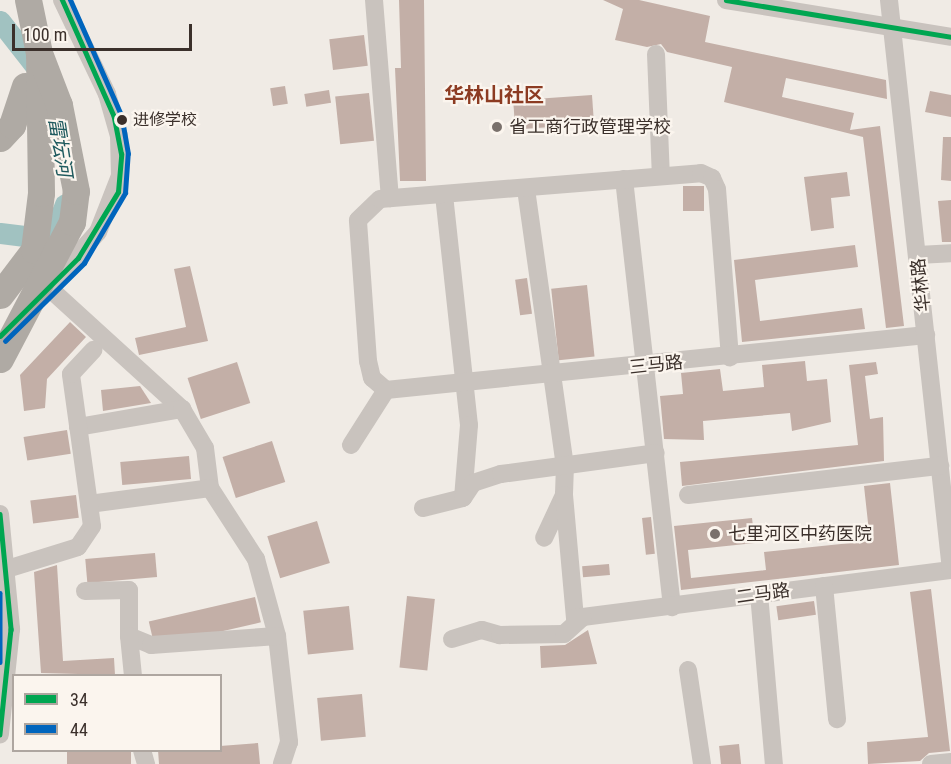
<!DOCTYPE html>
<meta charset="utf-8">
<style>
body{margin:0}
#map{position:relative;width:951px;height:764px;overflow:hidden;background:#f0ebe5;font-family:"Roboto Condensed","Noto Sans SC",sans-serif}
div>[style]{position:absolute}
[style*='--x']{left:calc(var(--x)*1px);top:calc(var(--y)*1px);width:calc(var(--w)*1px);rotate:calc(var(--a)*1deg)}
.river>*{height:21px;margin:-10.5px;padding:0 10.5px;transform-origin:10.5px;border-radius:10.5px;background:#a1c2c1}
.building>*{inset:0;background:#c3afa7;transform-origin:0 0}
.minor>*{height:18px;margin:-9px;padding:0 9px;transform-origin:9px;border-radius:9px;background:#c9c3be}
.highway>*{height:27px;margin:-13.5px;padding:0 13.5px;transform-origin:13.5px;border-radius:13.5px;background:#afaaa4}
.highway-bridge>*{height:27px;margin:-13.5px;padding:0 13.5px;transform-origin:13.5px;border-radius:13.5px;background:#afaaa4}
.bus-1>*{height:4.5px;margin:-2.25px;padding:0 2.25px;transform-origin:2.25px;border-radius:2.25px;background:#00a651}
.bus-2>*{height:4.5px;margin:-2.25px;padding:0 2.25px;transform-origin:2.25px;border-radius:2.25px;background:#0065bd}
.dots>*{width:16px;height:16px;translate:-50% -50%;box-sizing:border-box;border:3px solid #fbf5ee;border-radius:50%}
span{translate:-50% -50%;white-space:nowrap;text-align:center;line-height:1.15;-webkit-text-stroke:4.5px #fbf5ee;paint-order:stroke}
.bus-label{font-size:16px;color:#3b302b}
.left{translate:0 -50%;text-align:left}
.poi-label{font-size:18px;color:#3b302b}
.street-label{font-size:18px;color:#3b302b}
.neighbourhood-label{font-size:20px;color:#8c3b22;font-weight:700}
.water-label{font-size:20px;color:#1f5a5e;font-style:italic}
.legend{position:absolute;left:12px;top:674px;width:210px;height:78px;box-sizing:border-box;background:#fbf5ee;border:2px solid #aea6a0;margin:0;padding:8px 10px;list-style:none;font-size:18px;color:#3b302b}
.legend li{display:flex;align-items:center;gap:12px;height:30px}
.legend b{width:30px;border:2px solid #aea6a0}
.scale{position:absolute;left:12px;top:24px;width:180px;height:27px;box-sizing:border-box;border:3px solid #3b302b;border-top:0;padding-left:8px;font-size:18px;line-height:21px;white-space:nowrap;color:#3b302b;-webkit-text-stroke:4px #fbf5ee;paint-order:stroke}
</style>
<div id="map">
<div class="river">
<div style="--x:0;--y:21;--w:65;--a:51.9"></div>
<div style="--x:0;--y:233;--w:41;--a:7"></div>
<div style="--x:41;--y:238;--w:21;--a:-39"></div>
<div style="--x:57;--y:225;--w:22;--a:-69"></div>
</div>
<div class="building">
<div style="clip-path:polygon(399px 0,424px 0,426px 181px,400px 181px,395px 68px,401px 68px)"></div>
<div style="clip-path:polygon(603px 0,639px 0,710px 16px,705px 42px,886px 80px,887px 99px,786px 78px,782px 97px,854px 113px,850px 130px,880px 126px,904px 326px,886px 328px,863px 137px,724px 102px,732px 67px,667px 52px,661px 44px,647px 47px,615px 40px,623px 9px)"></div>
<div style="left:364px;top:35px;width:31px;height:35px;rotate:83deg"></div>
<div style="left:285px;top:86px;width:18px;height:15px;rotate:81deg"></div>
<div style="left:329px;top:90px;width:13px;height:25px;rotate:81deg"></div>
<div style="clip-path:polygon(930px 91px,951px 95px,951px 117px,925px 112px)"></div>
<div style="left:369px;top:93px;width:48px;height:34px;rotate:84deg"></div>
<div style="left:592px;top:95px;width:29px;height:79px;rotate:86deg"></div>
<div style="clip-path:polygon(943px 137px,951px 137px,951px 181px,941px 180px)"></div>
<div style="clip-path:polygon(847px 172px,850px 196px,831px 198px,834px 228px,811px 231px,804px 177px)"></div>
<div style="left:683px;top:186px;width:21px;height:25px"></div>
<div style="clip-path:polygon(951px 200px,951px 242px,942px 242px,938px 201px)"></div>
<div style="clip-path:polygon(855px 245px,858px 267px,755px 280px,760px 321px,862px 308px,865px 329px,742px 342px,734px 260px)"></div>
<div style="clip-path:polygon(190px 266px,208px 341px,139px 355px,135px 338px,186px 327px,174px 269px)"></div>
<div style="left:527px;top:278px;width:36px;height:12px;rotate:82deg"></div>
<div style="left:587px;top:285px;width:72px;height:36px;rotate:84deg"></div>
<div style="clip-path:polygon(70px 322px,86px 337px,47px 379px,45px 408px,24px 411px,20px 375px)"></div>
<div style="clip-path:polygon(805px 361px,807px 381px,827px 379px,831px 422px,792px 431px,790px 413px,703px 421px,704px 440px,664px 439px,660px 396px,683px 394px,681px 373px,720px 369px,723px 391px,764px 387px,762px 365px)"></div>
<div style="left:237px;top:362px;width:43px;height:52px;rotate:72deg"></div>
<div style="clip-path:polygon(876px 362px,878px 374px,865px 376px,870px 419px,883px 417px,884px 461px,682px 486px,680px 462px,858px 445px,849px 365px)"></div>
<div style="clip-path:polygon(140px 386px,151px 403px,103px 411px,101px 390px)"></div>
<div style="left:67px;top:430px;width:24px;height:44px;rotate:81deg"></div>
<div style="left:272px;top:441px;width:43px;height:52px;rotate:72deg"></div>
<div style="left:189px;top:456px;width:23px;height:69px;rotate:85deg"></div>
<div style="clip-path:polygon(890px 483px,899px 565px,681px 590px,674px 526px,752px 518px,755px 543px,688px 550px,691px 578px,766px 570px,764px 552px,870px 541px,864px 486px)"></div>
<div style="left:76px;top:495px;width:23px;height:46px;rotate:83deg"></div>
<div style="left:651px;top:517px;width:37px;height:9px;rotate:84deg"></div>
<div style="left:317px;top:521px;width:44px;height:52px;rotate:73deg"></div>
<div style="left:155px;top:553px;width:24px;height:70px;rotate:85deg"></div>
<div style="left:609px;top:564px;width:11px;height:27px;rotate:85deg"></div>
<div style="clip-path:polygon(57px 565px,63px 661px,114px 658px,115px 675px,41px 673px,34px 572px)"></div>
<div style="clip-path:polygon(931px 589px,950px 751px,929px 753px,920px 761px,868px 764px,867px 742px,928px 737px,910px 592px)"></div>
<div style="left:407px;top:596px;width:28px;height:72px;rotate:6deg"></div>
<div style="left:255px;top:597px;width:26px;height:109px;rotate:77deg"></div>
<div style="left:814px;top:601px;width:14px;height:38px;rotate:82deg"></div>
<div style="left:349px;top:606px;width:44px;height:46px;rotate:84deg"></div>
<div style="clip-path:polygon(588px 630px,597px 664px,541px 668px,540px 646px,565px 645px)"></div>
<div style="left:362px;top:694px;width:43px;height:45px;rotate:85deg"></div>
<div style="clip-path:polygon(258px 743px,260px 764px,159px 764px,158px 750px,220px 750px,220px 746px)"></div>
<div style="left:739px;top:744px;width:20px;height:20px;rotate:84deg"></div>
<div style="left:67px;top:750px;width:64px;height:14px"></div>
</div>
<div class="minor">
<div style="--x:374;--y:0;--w:199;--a:85.4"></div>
<div style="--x:726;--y:0;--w:228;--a:9.3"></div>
<div style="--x:656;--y:54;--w:122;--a:87.7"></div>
<div style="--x:624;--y:179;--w:431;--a:83.6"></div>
<div style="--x:526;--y:189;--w:279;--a:82"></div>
<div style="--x:565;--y:465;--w:30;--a:92"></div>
<div style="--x:564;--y:495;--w:47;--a:114.9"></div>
<div style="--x:444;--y:195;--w:231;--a:83.8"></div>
<div style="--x:469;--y:425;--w:73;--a:94.7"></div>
<div style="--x:918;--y:255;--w:33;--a:-3"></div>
<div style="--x:49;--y:288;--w:180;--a:42.3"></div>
<div style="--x:40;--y:297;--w:87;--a:-48.3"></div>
<div style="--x:98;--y:232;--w:60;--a:-68.6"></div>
<div style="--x:120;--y:176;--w:40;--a:-91.4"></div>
<div style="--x:119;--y:136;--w:44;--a:-105.9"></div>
<div style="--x:107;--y:94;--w:104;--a:-115.6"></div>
<div style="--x:386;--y:390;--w:18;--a:-139"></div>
<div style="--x:372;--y:378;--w:17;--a:-103"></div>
<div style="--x:368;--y:361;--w:141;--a:-94.1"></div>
<div style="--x:358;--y:220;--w:30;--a:-44"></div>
<div style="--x:380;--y:199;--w:322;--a:-4.6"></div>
<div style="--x:701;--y:173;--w:12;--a:24"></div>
<div style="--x:712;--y:178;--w:12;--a:66"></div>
<div style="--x:717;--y:189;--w:169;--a:85.6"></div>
<div style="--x:386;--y:390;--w:543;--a:-5.82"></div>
<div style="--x:78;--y:427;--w:106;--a:-9.8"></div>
<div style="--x:182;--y:409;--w:45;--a:59.5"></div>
<div style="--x:205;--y:448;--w:40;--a:82.9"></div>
<div style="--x:210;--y:488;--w:85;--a:57.1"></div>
<div style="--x:256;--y:559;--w:80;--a:74.7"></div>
<div style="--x:277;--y:636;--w:107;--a:83.5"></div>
<div style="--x:289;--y:742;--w:23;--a:108"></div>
<div style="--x:351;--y:445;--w:65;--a:-57.5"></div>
<div style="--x:564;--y:495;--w:123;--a:84.9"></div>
<div style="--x:575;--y:618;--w:379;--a:-7.3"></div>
<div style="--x:951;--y:570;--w:573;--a:-96.21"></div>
<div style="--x:688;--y:495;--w:254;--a:-6.6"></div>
<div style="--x:89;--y:504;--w:122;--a:-7.5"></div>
<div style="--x:423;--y:508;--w:41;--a:-14"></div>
<div style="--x:463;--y:498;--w:18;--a:-56"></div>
<div style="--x:473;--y:483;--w:29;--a:-18"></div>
<div style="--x:501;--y:474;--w:156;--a:-7.7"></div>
<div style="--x:0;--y:514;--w:116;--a:84.5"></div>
<div style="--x:11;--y:629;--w:106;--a:96"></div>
<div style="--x:7;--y:569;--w:74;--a:-17.2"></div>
<div style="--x:78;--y:547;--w:25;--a:-56"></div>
<div style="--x:92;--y:526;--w:153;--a:-97.9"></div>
<div style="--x:71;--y:374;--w:33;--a:-47"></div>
<div style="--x:824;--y:586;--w:134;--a:84.4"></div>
<div style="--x:85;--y:591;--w:44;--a:-1.3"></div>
<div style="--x:129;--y:590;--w:46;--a:90"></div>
<div style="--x:129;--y:636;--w:24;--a:22"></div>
<div style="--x:151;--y:645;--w:126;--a:-4.1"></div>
<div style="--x:759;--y:594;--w:171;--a:85"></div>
<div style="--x:129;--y:636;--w:40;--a:84.3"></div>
<div style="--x:452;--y:639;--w:31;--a:-17"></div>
<div style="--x:482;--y:630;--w:19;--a:16"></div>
<div style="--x:500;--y:635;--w:64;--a:-0.9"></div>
<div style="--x:564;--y:634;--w:25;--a:-42"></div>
<div style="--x:688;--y:670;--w:95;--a:81.5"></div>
<div style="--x:142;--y:750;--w:15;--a:74"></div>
<div style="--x:931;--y:764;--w:20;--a:-6"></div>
</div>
<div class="highway">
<div style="--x:0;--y:138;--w:18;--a:-47"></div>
<div style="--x:12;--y:125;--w:41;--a:-71.6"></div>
<div style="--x:0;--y:295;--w:56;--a:-52.9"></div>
<div style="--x:34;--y:250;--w:57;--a:-83"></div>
<div style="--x:41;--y:193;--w:140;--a:-90.8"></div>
<div style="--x:39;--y:53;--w:54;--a:-101.7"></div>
</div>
<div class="highway-bridge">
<div style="--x:0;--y:359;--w:155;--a:-62.3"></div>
<div style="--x:72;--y:222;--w:31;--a:-83"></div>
<div style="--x:76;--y:191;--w:88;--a:-101.2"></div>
<div style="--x:59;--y:105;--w:56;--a:-111"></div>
</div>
<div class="bus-1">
<div style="--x:726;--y:0;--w:228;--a:9.3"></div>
<div style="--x:0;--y:336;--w:110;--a:-45"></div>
<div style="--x:78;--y:258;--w:77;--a:-58.8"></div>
<div style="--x:118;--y:192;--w:38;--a:-85"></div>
<div style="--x:121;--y:154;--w:38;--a:-101"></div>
<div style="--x:114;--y:117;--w:128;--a:-114"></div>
<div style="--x:0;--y:514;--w:116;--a:84.5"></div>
<div style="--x:11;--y:629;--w:106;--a:96"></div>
</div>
<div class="bus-2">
<div style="--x:5;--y:341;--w:111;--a:-44.6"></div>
<div style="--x:84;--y:263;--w:81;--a:-59.6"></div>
<div style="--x:125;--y:193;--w:39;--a:-86"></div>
<div style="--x:128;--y:154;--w:40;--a:-100"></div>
<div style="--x:121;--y:115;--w:126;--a:-113.9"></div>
<div style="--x:0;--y:593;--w:69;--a:90"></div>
</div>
<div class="dots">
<div style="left:122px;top:120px;background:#3b302b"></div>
<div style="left:497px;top:127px;background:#7a716c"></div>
<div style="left:715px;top:534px;background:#7a716c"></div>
</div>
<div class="bus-label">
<span class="left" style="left:133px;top:120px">进修学校</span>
</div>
<div class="poi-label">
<span class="left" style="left:509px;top:127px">省工商行政管理学校</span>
<span class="left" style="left:728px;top:534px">七里河区中药医院</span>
</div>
<div class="street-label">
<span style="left:921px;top:285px;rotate:-96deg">华林路</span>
<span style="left:656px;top:365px;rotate:-6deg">三马路</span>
<span style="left:763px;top:594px;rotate:-8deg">二马路</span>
</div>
<div class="neighbourhood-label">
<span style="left:494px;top:95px">华林山社区</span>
</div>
<div class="water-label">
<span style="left:60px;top:147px;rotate:81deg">雷坛河</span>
</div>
<ul class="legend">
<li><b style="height:8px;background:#00a651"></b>34</li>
<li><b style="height:8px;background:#0065bd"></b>44</li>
</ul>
<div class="scale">100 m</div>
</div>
